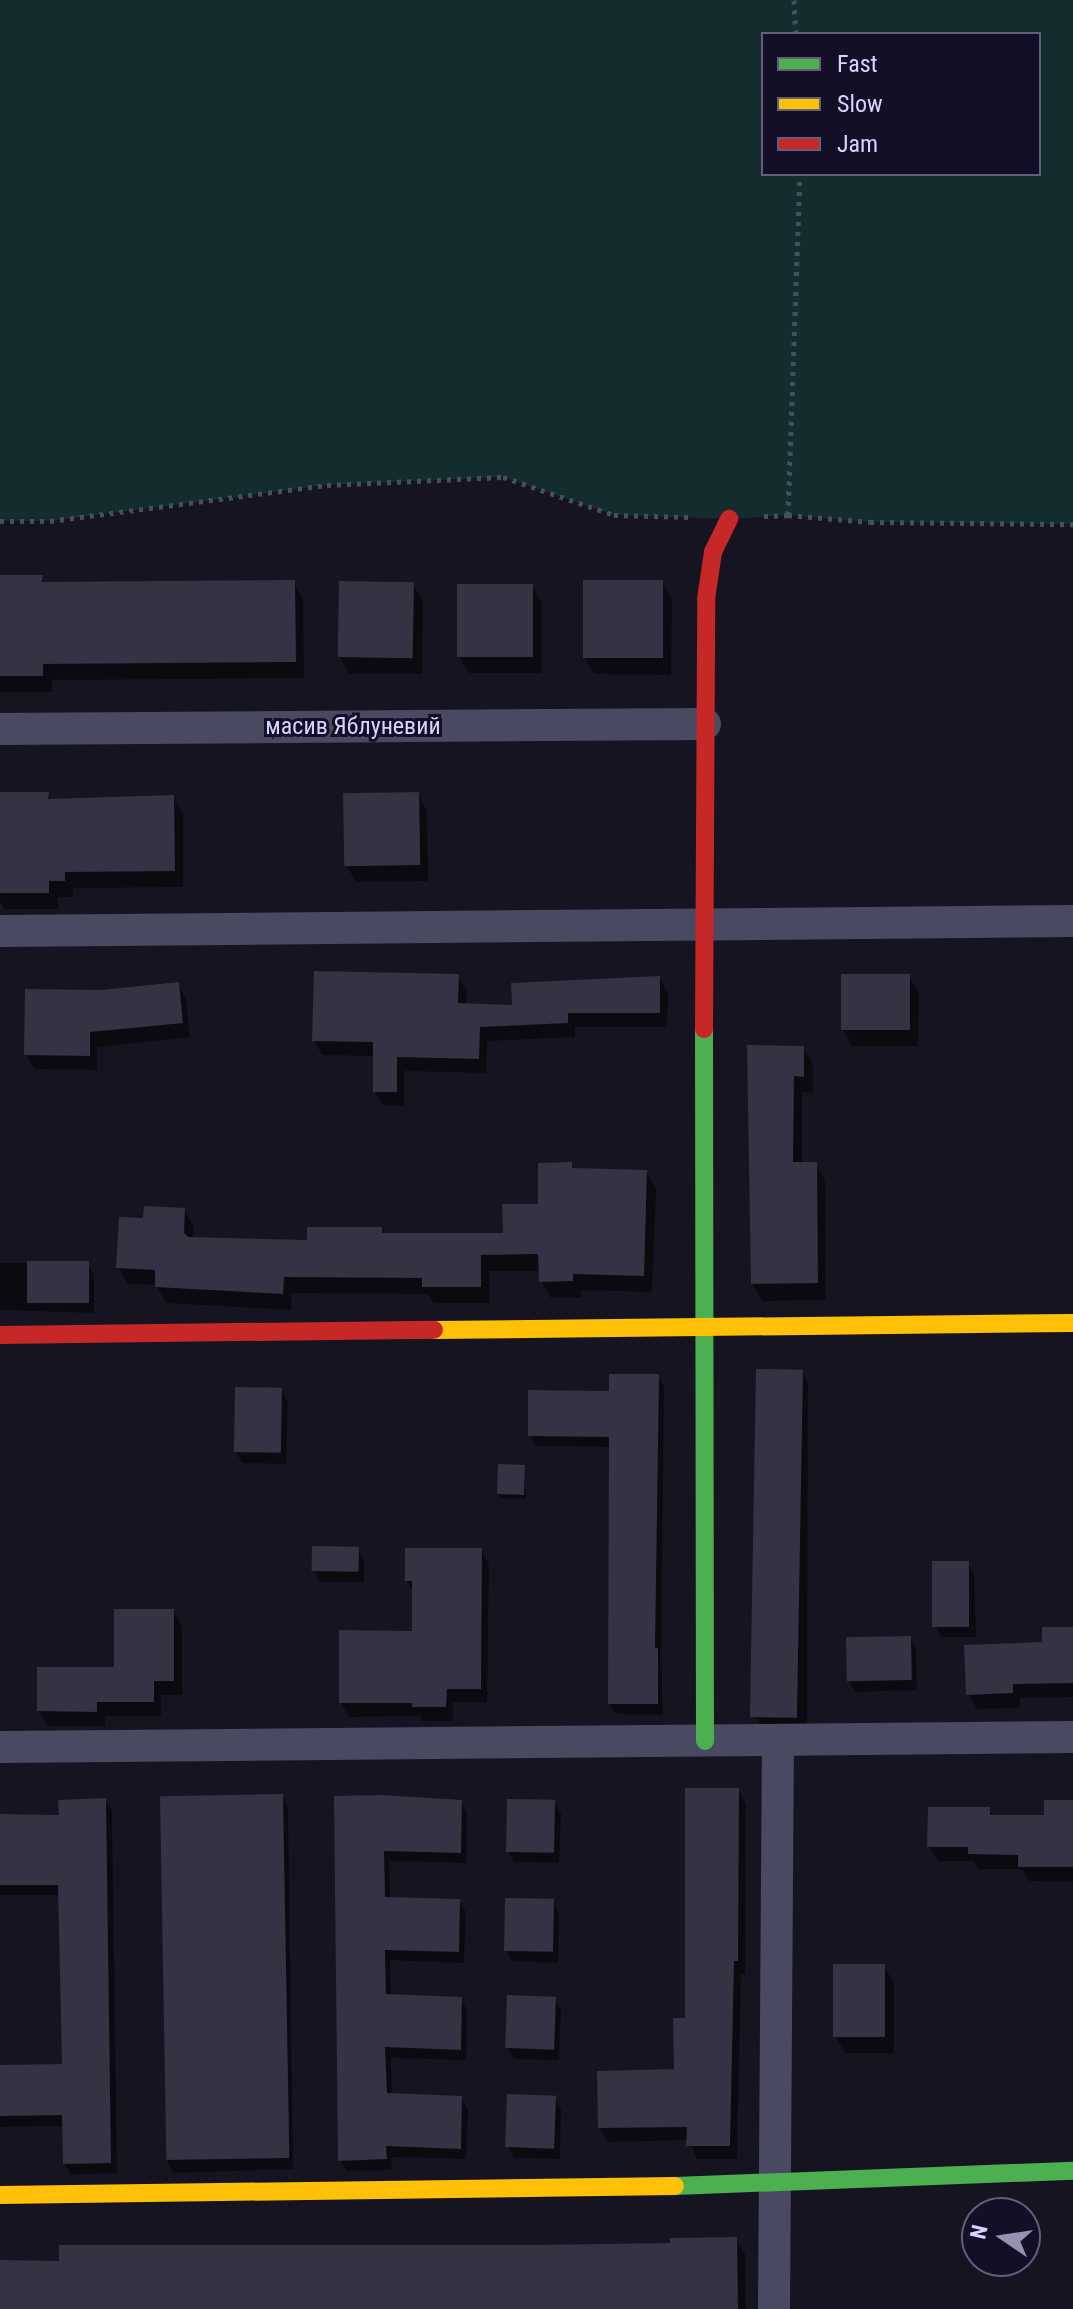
<!DOCTYPE html>
<meta charset="utf-8">
<style>
body{margin:0}
#map{position:relative;width:1073px;height:2309px;overflow:hidden;background:#161421;font-family:"Roboto Condensed",sans-serif}
div>[style]{position:absolute}
[style*='--x']{left:calc(var(--x)*1px);top:calc(var(--y)*1px);width:calc(var(--w)*1px);rotate:calc(var(--a)*1deg)}
.green>*{inset:0;background:#132c2d}
.shadow>*{inset:0;background:#0007}
.building>*{inset:0;background:#343243;transform-origin:0 0}
.path>*{height:5px;margin-top:-2.5px;transform-origin:0;background:repeating-linear-gradient(90deg,#44505f 0 4px,transparent 0 10px)}
.street>*{height:32px;margin:-16px;padding:0 16px;transform-origin:16px;border-radius:16px;background:#4a4962}
.fast>*{height:18px;margin:-9px;padding:0 9px;transform-origin:9px;border-radius:9px;background:#4caf50}
.slow>*{height:18px;margin:-9px;padding:0 9px;transform-origin:9px;border-radius:9px;background:#ffc107}
.jam>*{height:18px;margin:-9px;padding:0 9px;transform-origin:9px;border-radius:9px;background:#c62828}
span{translate:-50% -50%;white-space:nowrap;text-align:center;line-height:1.15;-webkit-text-stroke:6px #130f26;paint-order:stroke}
.street-label{font-size:24px;color:#d9d4ff}
.legend{position:absolute;left:761px;top:32px;width:280px;height:144px;box-sizing:border-box;background:#130f26;border:2px solid #625e7d;margin:0;padding:10px 14px;list-style:none;font-size:24px;color:#d9d4ff}
.legend li{display:flex;align-items:center;gap:16px;height:40px}
.legend b{width:40px;border:2px solid #625e7d}
.north{position:absolute;left:961px;top:2197px;width:80px;height:80px;box-sizing:border-box;background:#130f26;border:2px solid #625e7d;border-radius:50%;rotate:283deg;font-size:22px;font-weight:700;line-height:32px;text-align:center;color:#d9d4ff}
.north::after{content:'';display:block;margin:auto;width:28px;height:36px;background:#9591b1;clip-path:polygon(50% 0,100% 100%,50% 72%,0 100%)}
</style>
<div id="map">
<div class="green">
<div style="clip-path:polygon(evenodd,0 0,1073px 0,1073px 524px,870px 522px,788px 515px,729px 519px,614px 515px,503px 477px,327px 485px,50px 521px,0 521px,0 0,763px 34px,1039px 34px,1039px 174px,763px 174px,763px 34px)"></div>
</div>
<div class="shadow">
<div style="clip-path:polygon(0 577px,41px 577px,45px 584px,293px 582px,303px 599px,304px 678px,52px 680px,52px 692px,0 692px)"></div>
<div style="clip-path:polygon(662px 582px,672px 599px,671px 675px,594px 674px,585px 658px)"></div>
<div style="clip-path:polygon(413px 584px,423px 601px,422px 674px,349px 674px,340px 657px)"></div>
<div style="clip-path:polygon(532px 586px,542px 603px,541px 673px,469px 673px,459px 657px)"></div>
<div style="clip-path:polygon(0 794px,47px 794px,52px 801px,173px 797px,183px 813px,183px 887px,73px 888px,73px 897px,58px 897px,58px 909px,4px 909px,0 902px)"></div>
<div style="clip-path:polygon(418px 794px,427px 811px,428px 881px,356px 882px,346px 865px)"></div>
<div style="clip-path:polygon(458px 976px,467px 991px,466px 1006px,514px 1007px,659px 978px,668px 993px,667px 1027px,575px 1027px,575px 1037px,487px 1041px,486px 1073px,404px 1071px,404px 1106px,384px 1106px,375px 1092px,375px 1056px,322px 1055px,314px 1040px)"></div>
<div style="clip-path:polygon(909px 976px,919px 993px,918px 1046px,852px 1046px,843px 1030px)"></div>
<div style="clip-path:polygon(178px 984px,186px 999px,190px 1037px,97px 1047px,97px 1070px,35px 1069px,26px 1055px,101px 992px)"></div>
<div style="clip-path:polygon(749px 1047px,803px 1048px,813px 1064px,813px 1093px,802px 1092px,802px 1164px,815px 1164px,825px 1180px,826px 1300px,762px 1301px,753px 1284px)"></div>
<div style="clip-path:polygon(570px 1164px,574px 1170px,646px 1172px,656px 1189px,652px 1292px,581px 1290px,582px 1298px,551px 1298px,541px 1281px,541px 1271px,489px 1271px,490px 1303px,434px 1303px,428px 1294px,292px 1293px,291px 1310px,166px 1303px,156px 1285px,128px 1284px,118px 1268px,145px 1220px,184px 1210px,194px 1227px,193px 1239px,309px 1242px,381px 1229px,384px 1235px,505px 1235px,540px 1206px)"></div>
<div style="clip-path:polygon(0 1263px,87px 1263px,94px 1274px,94px 1313px,0 1310px)"></div>
<div style="clip-path:polygon(802px 1372px,808px 1383px,807px 1729px,763px 1728px,756px 1717px)"></div>
<div style="clip-path:polygon(658px 1376px,664px 1387px,661px 1656px,663px 1715px,616px 1714px,610px 1704px,611px 1447px,536px 1446px,530px 1435px,611px 1393px)"></div>
<div style="clip-path:polygon(281px 1390px,288px 1401px,286px 1464px,242px 1463px,236px 1452px)"></div>
<div style="clip-path:polygon(524px 1467px,526px 1499px,501px 1498px,498px 1494px)"></div>
<div style="clip-path:polygon(357px 1549px,364px 1560px,364px 1582px,320px 1582px,314px 1571px)"></div>
<div style="clip-path:polygon(481px 1550px,489px 1564px,487px 1702px,453px 1702px,453px 1721px,422px 1721px,420px 1716px,349px 1717px,341px 1703px,414px 1633px,414px 1593px,407px 1581px)"></div>
<div style="clip-path:polygon(968px 1563px,974px 1574px,976px 1637px,942px 1637px,935px 1626px)"></div>
<div style="clip-path:polygon(173px 1611px,182px 1626px,182px 1695px,161px 1695px,161px 1716px,105px 1716px,105px 1726px,48px 1726px,39px 1711px,116px 1669px)"></div>
<div style="clip-path:polygon(1073px 1629px,1073px 1697px,1020px 1698px,1020px 1708px,977px 1709px,968px 1694px)"></div>
<div style="clip-path:polygon(910px 1638px,916px 1649px,917px 1690px,855px 1692px,849px 1681px)"></div>
<div style="clip-path:polygon(738px 1790px,746px 1804px,745px 1974px,741px 1974px,737px 2159px,697px 2159px,689px 2140px,608px 2142px,600px 2128px,676px 2071px)"></div>
<div style="clip-path:polygon(282px 1796px,288px 1807px,293px 2169px,174px 2173px,167px 2162px)"></div>
<div style="clip-path:polygon(336px 1798px,461px 1802px,467px 1813px,466px 1863px,389px 1861px,390px 1899px,459px 1901px,466px 1912px,464px 1963px,390px 1960px,391px 1996px,461px 1999px,467px 2010px,466px 2060px,391px 2058px,392px 2096px,461px 2098px,468px 2109px,466px 2159px,391px 2157px,392px 2170px,347px 2171px,340px 2161px)"></div>
<div style="clip-path:polygon(105px 1800px,112px 1811px,117px 2173px,71px 2175px,65px 2164px,64px 2126px,0 2127px,0 2067px,64px 2066px,61px 1895px,0 1895px,0 1816px,61px 1817px)"></div>
<div style="clip-path:polygon(554px 1802px,561px 1813px,559px 1863px,514px 1862px,508px 1851px)"></div>
<div style="clip-path:polygon(1073px 1802px,1073px 1882px,1029px 1881px,1022px 1869px,978px 1869px,974px 1861px,938px 1861px,929px 1846px,989px 1809px,993px 1817px,1046px 1817px)"></div>
<div style="clip-path:polygon(552px 1901px,559px 1912px,558px 1963px,512px 1961px,506px 1951px)"></div>
<div style="clip-path:polygon(884px 1966px,894px 1983px,894px 2053px,845px 2053px,835px 2036px)"></div>
<div style="clip-path:polygon(555px 1999px,561px 2010px,559px 2060px,514px 2059px,507px 2048px)"></div>
<div style="clip-path:polygon(554px 2098px,561px 2109px,560px 2159px,514px 2158px,508px 2147px)"></div>
<div style="clip-path:polygon(736px 2239px,745px 2254px,746px 2309px,0 2309px,0 2264px,672px 2245px)"></div>
</div>
<div class="building">
<div style="clip-path:polygon(0 575px,43px 575px,42px 582px,295px 580px,296px 662px,43px 664px,43px 676px,0 676px)"></div>
<div style="left:583px;top:580px;width:80px;height:78px"></div>
<div style="left:339px;top:581px;width:75px;height:76px;rotate:1deg"></div>
<div style="left:457px;top:584px;width:76px;height:73px"></div>
<div style="clip-path:polygon(0 792px,49px 792px,48px 799px,174px 795px,175px 871px,65px 872px,65px 881px,49px 881px,49px 893px,0 893px)"></div>
<div style="left:419px;top:792px;width:73px;height:76px;rotate:89deg"></div>
<div style="clip-path:polygon(314px 971px,459px 974px,458px 1003px,512px 1005px,511px 983px,660px 976px,660px 1013px,568px 1013px,568px 1023px,480px 1027px,479px 1059px,397px 1057px,397px 1092px,373px 1092px,373px 1042px,312px 1041px)"></div>
<div style="left:841px;top:974px;width:69px;height:56px"></div>
<div style="clip-path:polygon(179px 982px,183px 1023px,90px 1032px,90px 1056px,24px 1055px,25px 989px,101px 990px)"></div>
<div style="clip-path:polygon(747px 1045px,804px 1046px,804px 1077px,794px 1076px,793px 1162px,817px 1162px,818px 1283px,751px 1284px)"></div>
<div style="clip-path:polygon(572px 1162px,572px 1168px,647px 1170px,644px 1276px,573px 1274px,573px 1281px,539px 1282px,538px 1254px,481px 1255px,481px 1287px,422px 1287px,422px 1278px,284px 1277px,283px 1294px,155px 1287px,155px 1270px,116px 1268px,119px 1217px,143px 1218px,144px 1206px,185px 1208px,184px 1233px,188px 1237px,307px 1240px,307px 1227px,382px 1227px,382px 1233px,503px 1233px,502px 1204px,538px 1204px,538px 1163px)"></div>
<div style="left:27px;top:1261px;width:62px;height:42px"></div>
<div style="left:756px;top:1369px;width:47px;height:348px;rotate:1deg"></div>
<div style="clip-path:polygon(609px 1374px,659px 1374px,655px 1648px,658px 1648px,658px 1704px,608px 1704px,609px 1437px,528px 1436px,528px 1390px,609px 1391px)"></div>
<div style="left:235px;top:1387px;width:47px;height:65px;rotate:1deg"></div>
<div style="left:498px;top:1464px;width:27px;height:30px;rotate:2deg"></div>
<div style="left:312px;top:1546px;width:47px;height:25px;rotate:1deg"></div>
<div style="clip-path:polygon(405px 1548px,482px 1548px,481px 1689px,447px 1689px,446px 1707px,412px 1707px,412px 1703px,339px 1703px,339px 1630px,412px 1631px,412px 1581px,405px 1581px)"></div>
<div style="left:932px;top:1561px;width:37px;height:66px"></div>
<div style="clip-path:polygon(114px 1609px,174px 1609px,174px 1681px,154px 1681px,154px 1702px,97px 1702px,97px 1712px,37px 1711px,37px 1667px,114px 1667px)"></div>
<div style="clip-path:polygon(1042px 1627px,1073px 1627px,1073px 1683px,1013px 1684px,1013px 1693px,966px 1695px,964px 1645px,1042px 1642px)"></div>
<div style="left:911px;top:1636px;width:44px;height:65px;rotate:89deg"></div>
<div style="clip-path:polygon(685px 1788px,739px 1788px,738px 1961px,734px 1961px,730px 2146px,686px 2146px,687px 2127px,598px 2128px,597px 2071px,674px 2069px,673px 2018px,685px 2018px)"></div>
<div style="left:283px;top:1794px;width:364px;height:123px;rotate:89deg"></div>
<div style="clip-path:polygon(382px 1795px,462px 1800px,461px 1853px,384px 1851px,385px 1897px,460px 1899px,459px 1952px,385px 1950px,386px 1994px,462px 1997px,461px 2050px,385px 2047px,387px 2093px,462px 2096px,461px 2149px,386px 2146px,387px 2159px,338px 2161px,334px 1796px)"></div>
<div style="clip-path:polygon(106px 1798px,111px 2163px,63px 2164px,62px 2115px,0 2116px,0 2065px,62px 2064px,58px 1885px,0 1885px,0 1814px,59px 1815px,58px 1800px)"></div>
<div style="left:507px;top:1799px;width:48px;height:53px;rotate:1deg"></div>
<div style="clip-path:polygon(1044px 1800px,1073px 1800px,1073px 1867px,1018px 1867px,1018px 1855px,968px 1854px,968px 1847px,927px 1847px,928px 1807px,990px 1807px,990px 1815px,1044px 1815px)"></div>
<div style="left:505px;top:1898px;width:49px;height:53px;rotate:1deg"></div>
<div style="left:833px;top:1964px;width:52px;height:73px"></div>
<div style="left:507px;top:1995px;width:49px;height:53px;rotate:2deg"></div>
<div style="left:507px;top:2094px;width:49px;height:53px;rotate:2deg"></div>
<div style="clip-path:polygon(737px 2237px,738px 2309px,0 2309px,0 2260px,59px 2261px,59px 2245px,534px 2245px,670px 2243px,670px 2238px)"></div>
</div>
<div class="path">
<div style="--x:794;--y:0;--w:34;--a:87"></div>
<div style="--x:788;--y:515;--w:341;--a:-88"></div>
<div style="--x:764;--y:516;--w:24;--a:-2"></div>
<div style="--x:788;--y:515;--w:82;--a:4.9"></div>
<div style="--x:870;--y:522;--w:203;--a:0.6"></div>
<div style="--x:0;--y:521;--w:50;--a:0"></div>
<div style="--x:50;--y:521;--w:279;--a:-7.4"></div>
<div style="--x:327;--y:485;--w:176;--a:-2.6"></div>
<div style="--x:503;--y:477;--w:117;--a:18.9"></div>
<div style="--x:614;--y:515;--w:76;--a:1.5"></div>
</div>
<div class="street">
<div style="--x:0;--y:729;--w:705;--a:-0.41"></div>
<div style="--x:0;--y:931;--w:1073;--a:-0.53"></div>
<div style="--x:0;--y:1747;--w:1073;--a:-0.53"></div>
<div style="--x:774;--y:2309;--w:569;--a:-89.6"></div>
</div>
<div class="fast">
<div style="--x:704;--y:1029;--w:712;--a:89.92"></div>
<div style="--x:675;--y:2186;--w:398;--a:-2.2"></div>
</div>
<div class="slow">
<div style="--x:434;--y:1330;--w:639;--a:-0.63"></div>
<div style="--x:0;--y:2195;--w:675;--a:-0.76"></div>
</div>
<div class="jam">
<div style="--x:704;--y:1029;--w:430;--a:-89.7"></div>
<div style="--x:706;--y:599;--w:48;--a:-81.5"></div>
<div style="--x:713;--y:552;--w:37;--a:-64"></div>
<div style="--x:0;--y:1335;--w:434;--a:-0.7"></div>
</div>
<div class="street-label">
<span style="left:353px;top:727px">масив Яблуневий</span>
</div>
<ul class="legend">
<li><b style="height:10px;background:#4caf50"></b>Fast</li>
<li><b style="height:10px;background:#ffc107"></b>Slow</li>
<li><b style="height:10px;background:#c62828"></b>Jam</li>
</ul>
<div class="north">N</div>
</div>
